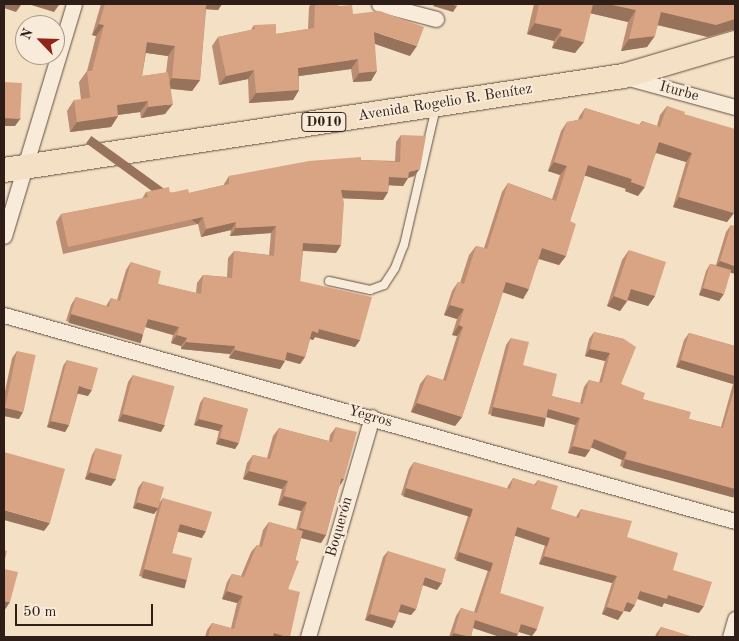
<!DOCTYPE html>
<meta charset="utf-8">
<style>
body{margin:0}
#map{position:relative;width:739px;height:641px;overflow:hidden;background:#f4e0c4;font-family:"Old Standard TT",serif}
div>[style]{position:absolute}
[style*='--x']{left:calc(var(--x)*1px);top:calc(var(--y)*1px);width:calc(var(--w)*1px);rotate:calc(var(--a)*1deg)}
.roads{filter:drop-shadow(0 0 1px #604e42) drop-shadow(0 0 1px #604e42)}
.lane>*{height:8px;margin:-4px;padding:0 4px;transform-origin:4px;border-radius:4px;background:#f8ebd9}
.street>*{height:15px;margin:-7.5px;padding:0 7.5px;transform-origin:7.5px;border-radius:7.5px;background:#f8ebd9}
.primary>*{height:24px;margin:-12px;padding:0 12px;transform-origin:12px;border-radius:12px;background:#f4e0c4}
.wall>*{inset:0;background:#bb8d72}
.shaded-wall>*{inset:0;background:#98735c;transform-origin:0 0}
.building>*{inset:0;background:#d9a484;transform-origin:0 0}
span{translate:-50% -50%;white-space:nowrap;text-align:center;line-height:1.15;-webkit-text-stroke:4px #f8ebd9;paint-order:stroke}
.shield-label span{padding:1px 4px;background:#f8ebd9;border:1px solid;border-radius:4px;-webkit-text-stroke-width:0}
.shield-label{font-size:14px;color:#2f1e17;font-weight:700}
.street-label{font-size:15px;color:#2f1e17}
.frame{position:absolute;inset:0;border:5px solid #2f1e17;pointer-events:none}
.north{position:absolute;left:15px;top:15px;width:50px;height:50px;box-sizing:border-box;background:#f8ebd9;border:1px solid #a8998b;border-radius:50%;rotate:294deg;font-size:14px;font-weight:700;line-height:20px;text-align:center;color:#2f1e17}
.north::after{content:'';display:block;margin:auto;width:18px;height:22px;background:#8f2418;clip-path:polygon(50% 0,100% 100%,50% 72%,0 100%)}
.scale{position:absolute;left:15px;top:604px;width:138px;height:22px;box-sizing:border-box;border:2px solid #2f1e17;border-top:0;padding-left:6px;font-size:15px;line-height:18px;white-space:nowrap;color:#2f1e17;-webkit-text-stroke:4px #f8ebd9;paint-order:stroke}
</style>
<div id="map">
<div class="roads">
<div class="lane">
<div style="--x:329;--y:281;--w:42;--a:12.4"></div>
<div style="--x:370;--y:290;--w:15;--a:-20"></div>
<div style="--x:384;--y:285;--w:20;--a:-57"></div>
<div style="--x:395;--y:268;--w:25;--a:-69"></div>
<div style="--x:404;--y:245;--w:141;--a:-76.9"></div>
</div>
<div class="street">
<div style="--x:379;--y:4;--w:59;--a:14.7"></div>
<div style="--x:625;--y:77;--w:114;--a:15.3"></div>
<div style="--x:4;--y:236;--w:242;--a:-73.2"></div>
<div style="--x:4;--y:315;--w:759;--a:15.74"></div>
<div style="--x:308;--y:637;--w:229;--a:-73.8"></div>
<div style="--x:730;--y:637;--w:19;--a:-74"></div>
</div>
<div class="primary">
<div style="--x:4;--y:170;--w:626;--a:-8.63"></div>
<div style="--x:623;--y:76;--w:117;--a:-16.4"></div>
</div>
</div>
<div class="wall">
<div style="clip-path:polygon(evenodd,101px 4px,222px 4px,218px 10px,206px 9px,200px 80px,192px 91px,171px 89px,165px 114px,141px 118px,140px 112px,118px 115px,118px 116px,111px 127px,70px 132px,67px 111px,74px 100px,81px 100px,79px 82px,87px 71px,96px 36px,92px 35px,101px 4px,146px 53px,168px 56px,166px 73px,142px 76px,146px 53px)"></div>
<div style="clip-path:polygon(311px 4px,334px 4px,353px 14px,410px 56px,375px 44px,371px 81px,353px 82px,351px 69px,299px 76px,299px 90px,293px 100px,249px 103px,248px 79px,219px 85px,212px 46px,218px 37px,251px 30px,254px 25px,276px 34px,308px 29px,309px 7px)"></div>
<div style="clip-path:polygon(534px 4px,735px 4px,732px 30px,708px 37px,658px 25px,647px 47px,621px 51px,628px 22px,590px 13px,575px 53px,552px 48px,554px 41px,527px 34px)"></div>
<div style="clip-path:polygon(667px 106px,684px 114px,734px 213px,727px 222px,673px 207px,686px 162px,656px 153px,638px 196px,625px 191px,626px 188px,585px 175px,570px 221px,566px 256px,559px 265px,539px 259px,523px 299px,503px 292px,462px 417px,455px 426px,411px 412px,420px 384px,427px 375px,443px 380px,457px 336px,452px 335px,457px 319px,444px 315px,452px 291px,458px 282px,460px 283px,469px 255px,476px 246px,484px 248px,502px 192px,508px 183px,552px 199px,560px 175px,548px 171px,561px 131px,567px 122px,578px 120px,579px 117px,585px 108px,639px 125px,642px 121px,657px 126px,660px 115px)"></div>
<div style="clip-path:polygon(401px 135px,414px 176px,408px 178px,403px 186px,389px 185px,388px 192px,383px 200px,343px 198px,341px 245px,336px 253px,303px 251px,300px 281px,360px 340px,355px 347px,315px 337px,313px 340px,310px 339px,305px 357px,300px 364px,285px 360px,280px 369px,229px 358px,230px 354px,181px 349px,181px 346px,171px 343px,173px 335px,145px 327px,143px 334px,138px 341px,66px 321px,71px 305px,76px 297px,106px 306px,111px 298px,117px 300px,126px 270px,131px 262px,158px 284px,196px 293px,197px 283px,203px 275px,227px 277px,228px 258px,234px 251px,269px 255px,271px 233px,230px 236px,231px 230px,201px 237px,198px 224px,63px 254px,56px 222px,61px 214px,142px 199px,146px 192px,189px 193px,224px 185px,224px 184px,229px 176px,361px 160px,395px 161px,396px 142px)"></div>
<div style="clip-path:polygon(731px 225px,730px 273px,719px 301px,699px 295px,706px 271px,710px 264px,716px 265px,726px 232px)"></div>
<div style="clip-path:polygon(629px 250px,655px 296px,648px 306px,628px 300px,620px 311px,607px 306px,622px 260px)"></div>
<div style="clip-path:polygon(594px 332px,624px 339px,621px 384px,643px 399px,689px 419px,721px 427px,733px 384px,676px 367px,684px 340px,689px 333px,735px 346px,735px 498px,620px 466px,622px 459px,591px 447px,590px 450px,585px 457px,568px 453px,575px 425px,546px 417px,541px 425px,488px 414px,506px 345px,511px 338px,523px 365px,552px 396px,580px 403px,584px 387px,589px 380px,599px 383px,605px 361px,585px 356px,589px 339px)"></div>
<div style="clip-path:polygon(17px 351px,19px 419px,4px 416px,4px 396px,12px 358px)"></div>
<div style="clip-path:polygon(67px 360px,88px 396px,78px 393px,69px 425px,65px 432px,47px 427px,63px 366px)"></div>
<div style="clip-path:polygon(133px 375px,161px 432px,118px 421px,128px 382px)"></div>
<div style="clip-path:polygon(204px 397px,248px 409px,235px 449px,216px 444px,219px 431px,194px 425px,200px 403px)"></div>
<div style="clip-path:polygon(336px 427px,339px 487px,326px 535px,321px 543px,301px 538px,288px 589px,290px 637px,205px 637px,207px 630px,212px 623px,231px 628px,237px 603px,222px 599px,227px 582px,232px 574px,241px 576px,251px 552px,257px 545px,259px 546px,263px 530px,269px 522px,296px 530px,301px 511px,278px 505px,282px 489px,243px 479px,247px 463px,253px 455px,267px 458px,273px 436px,279px 428px,329px 441px,330px 435px)"></div>
<div style="clip-path:polygon(96px 448px,111px 486px,85px 479px,92px 455px)"></div>
<div style="clip-path:polygon(414px 462px,507px 489px,508px 486px,513px 478px,534px 485px,538px 480px,551px 509px,576px 517px,581px 509px,627px 537px,673px 570px,699px 613px,664px 603px,662px 607px,637px 599px,630px 612px,624px 611px,618px 620px,602px 614px,612px 583px,539px 564px,545px 545px,515px 535px,500px 593px,537px 629px,532px 636px,519px 632px,516px 637px,501px 637px,473px 628px,471px 637px,449px 637px,456px 616px,461px 608px,474px 612px,488px 570px,454px 559px,468px 516px,401px 495px,409px 469px)"></div>
<div style="clip-path:polygon(143px 481px,160px 502px,163px 498px,202px 538px,178px 531px,172px 553px,187px 580px,182px 587px,139px 576px,157px 510px,154px 514px,133px 508px,138px 488px)"></div>
<div style="clip-path:polygon(388px 551px,437px 590px,423px 585px,416px 609px,411px 615px,399px 612px,392px 628px,365px 620px,383px 557px)"></div>
<div style="clip-path:polygon(661px 627px,693px 637px,655px 637px,656px 634px)"></div>
</div>
<div class="shaded-wall">
<div style="clip-path:polygon(4px 4px,15px 4px,21px 5px,16px 12px,4px 8px)"></div>
<div style="clip-path:polygon(28px 4px,55px 4px,59px 5px,54px 12px)"></div>
<div style="clip-path:polygon(208px 4px,222px 4px,218px 10px,204px 9px)"></div>
<div style="clip-path:polygon(435px 4px,451px 4px,457px 6px,453px 12px,433px 6px)"></div>
<div style="clip-path:polygon(591px 4px,608px 4px,636px 10px,628px 22px,585px 12px)"></div>
<div style="clip-path:polygon(661px 12px,735px 19px,735px 30px,732px 30px,708px 37px,653px 24px)"></div>
<div style="clip-path:polygon(535px 23px,562px 29px,554px 41px,527px 34px)"></div>
<div style="clip-path:polygon(99px 24px,104px 25px,96px 36px,92px 35px)"></div>
<div style="clip-path:polygon(374px 32px,417px 46px,410px 56px,367px 41px)"></div>
<div style="clip-path:polygon(560px 36px,584px 42px,575px 53px,552px 48px)"></div>
<div style="clip-path:polygon(655px 36px,647px 47px,621px 51px,629px 39px)"></div>
<div style="clip-path:polygon(147px 42px,175px 46px,168px 56px,140px 52px)"></div>
<div style="clip-path:polygon(358px 59px,351px 69px,292px 77px,298px 68px)"></div>
<div style="clip-path:polygon(254px 70px,248px 79px,219px 85px,226px 76px)"></div>
<div style="clip-path:polygon(377px 71px,371px 81px,353px 82px,359px 73px)"></div>
<div style="clip-path:polygon(172px 78px,200px 80px,192px 91px,165px 88px)"></div>
<div style="clip-path:polygon(299px 90px,293px 100px,249px 103px,256px 93px)"></div>
<div style="clip-path:polygon(148px 101px,140px 112px,109px 116px,117px 105px)"></div>
<div style="clip-path:polygon(173px 104px,165px 114px,141px 118px,148px 107px)"></div>
<div style="clip-path:polygon(118px 116px,111px 127px,70px 132px,77px 122px)"></div>
<div style="clip-path:polygon(4px 118px,21px 118px,15px 126px,4px 126px)"></div>
<div style="clip-path:polygon(659px 142px,692px 153px,686px 162px,653px 152px)"></div>
<div style="clip-path:polygon(554px 162px,567px 166px,560px 175px,548px 171px)"></div>
<div style="left:588px;top:165px;width:46px;height:11px;rotate:18deg"></div>
<div style="clip-path:polygon(420px 169px,414px 176px,408px 178px,403px 186px,384px 185px,389px 177px)"></div>
<div style="clip-path:polygon(631px 182px,645px 187px,638px 196px,625px 191px)"></div>
<div style="clip-path:polygon(341px 190px,388px 192px,383px 200px,336px 198px)"></div>
<div style="clip-path:polygon(679px 197px,734px 213px,727px 222px,673px 207px)"></div>
<div style="left:203px;top:217px;width:9px;height:138px;rotate:126deg"></div>
<div style="clip-path:polygon(236px 222px,231px 230px,201px 237px,206px 229px)"></div>
<div style="clip-path:polygon(276px 226px,271px 233px,230px 236px,236px 228px)"></div>
<div style="clip-path:polygon(303px 243px,341px 245px,336px 253px,298px 250px)"></div>
<div style="clip-path:polygon(542px 248px,566px 256px,559px 265px,536px 258px)"></div>
<div style="clip-path:polygon(720px 261px,735px 266px,735px 274px,715px 268px)"></div>
<div style="clip-path:polygon(506px 282px,529px 289px,523px 299px,499px 291px)"></div>
<div style="clip-path:polygon(703px 288px,724px 294px,719px 301px,699px 295px)"></div>
<div style="clip-path:polygon(631px 289px,655px 296px,648px 306px,624px 299px)"></div>
<div style="clip-path:polygon(614px 296px,627px 301px,620px 311px,607px 306px)"></div>
<div style="clip-path:polygon(450px 305px,464px 309px,457px 319px,444px 315px)"></div>
<div style="left:71px;top:314px;width:75px;height:9px;rotate:16deg"></div>
<div style="clip-path:polygon(148px 319px,179px 327px,173px 335px,142px 326px)"></div>
<div style="clip-path:polygon(459px 325px,463px 327px,457px 336px,452px 335px)"></div>
<div style="clip-path:polygon(319px 329px,360px 340px,355px 347px,315px 337px,313px 340px,307px 338px,312px 331px)"></div>
<div style="clip-path:polygon(177px 335px,187px 338px,181px 346px,171px 343px)"></div>
<div style="clip-path:polygon(186px 342px,235px 346px,230px 354px,181px 349px)"></div>
<div style="clip-path:polygon(590px 349px,610px 353px,605px 361px,585px 356px)"></div>
<div style="clip-path:polygon(235px 350px,285px 361px,280px 369px,229px 358px)"></div>
<div style="clip-path:polygon(287px 352px,305px 357px,300px 364px,282px 359px)"></div>
<div style="clip-path:polygon(681px 360px,735px 376px,735px 381px,733px 384px,676px 367px)"></div>
<div style="clip-path:polygon(79px 386px,92px 390px,88px 396px,75px 393px)"></div>
<div style="clip-path:polygon(417px 403px,462px 417px,455px 426px,411px 412px)"></div>
<div style="left:493px;top:407px;width:54px;height:9px;rotate:12deg"></div>
<div style="clip-path:polygon(5px 408px,23px 412px,19px 419px,4px 416px,4px 409px)"></div>
<div style="clip-path:polygon(548px 409px,580px 418px,575px 425px,543px 416px)"></div>
<div style="clip-path:polygon(123px 414px,165px 425px,161px 432px,118px 421px)"></div>
<div style="clip-path:polygon(199px 419px,223px 425px,219px 431px,194px 425px)"></div>
<div style="clip-path:polygon(51px 421px,69px 425px,65px 432px,47px 427px)"></div>
<div style="clip-path:polygon(220px 438px,239px 443px,235px 449px,216px 444px)"></div>
<div style="left:594px;top:439px;width:35px;height:9px;rotate:22deg"></div>
<div style="clip-path:polygon(573px 446px,590px 450px,585px 457px,568px 453px)"></div>
<div style="left:625px;top:459px;width:114px;height:9px;rotate:15deg"></div>
<div style="clip-path:polygon(249px 471px,288px 481px,282px 489px,243px 479px)"></div>
<div style="clip-path:polygon(90px 472px,116px 479px,111px 486px,85px 479px)"></div>
<div style="clip-path:polygon(341px 478px,344px 479px,339px 487px)"></div>
<div style="left:406px;top:488px;width:70px;height:9px;rotate:17deg"></div>
<div style="clip-path:polygon(284px 496px,307px 502px,301px 511px,278px 505px)"></div>
<div style="clip-path:polygon(138px 502px,159px 507px,154px 514px,133px 508px)"></div>
<div style="clip-path:polygon(4px 510px,50px 523px,44px 531px,4px 520px)"></div>
<div style="clip-path:polygon(180px 524px,206px 531px,202px 538px,175px 531px)"></div>
<div style="left:517px;top:527px;width:35px;height:9px;rotate:18deg"></div>
<div style="clip-path:polygon(300px 528px,326px 535px,321px 543px,294px 536px)"></div>
<div style="left:459px;top:552px;width:36px;height:9px;rotate:18deg"></div>
<div style="clip-path:polygon(544px 556px,617px 576px,612px 583px,539px 564px)"></div>
<div style="left:144px;top:569px;width:44px;height:9px;rotate:14deg"></div>
<div style="clip-path:polygon(425px 577px,442px 583px,437px 590px,420px 584px)"></div>
<div style="clip-path:polygon(227px 591px,243px 596px,237px 603px,222px 599px)"></div>
<div style="clip-path:polygon(640px 591px,668px 595px,704px 606px,699px 613px,664px 603px,662px 607px,635px 598px)"></div>
<div style="clip-path:polygon(4px 601px,10px 602px,4px 611px)"></div>
<div style="clip-path:polygon(627px 602px,635px 605px,630px 612px,622px 610px)"></div>
<div style="clip-path:polygon(401px 604px,416px 609px,411px 615px,396px 611px)"></div>
<div style="clip-path:polygon(607px 607px,623px 612px,618px 620px,602px 614px)"></div>
<div style="clip-path:polygon(370px 614px,396px 621px,392px 628px,365px 620px)"></div>
<div style="clip-path:polygon(475px 620px,518px 634px,516px 637px,500px 637px,470px 627px)"></div>
<div style="clip-path:polygon(521px 624px,537px 629px,532px 636px,516px 631px)"></div>
<div style="clip-path:polygon(274px 633px,287px 637px,271px 637px)"></div>
<div style="clip-path:polygon(454px 633px,469px 637px,451px 637px)"></div>
</div>
<div class="building">
<div style="clip-path:polygon(105px 4px,206px 4px,200px 80px,172px 78px,175px 46px,147px 42px,142px 76px,168px 72px,173px 104px,148px 107px,148px 101px,117px 105px,118px 116px,77px 122px,74px 100px,90px 98px,87px 71px,92px 71px,104px 25px,99px 24px)"></div>
<div style="clip-path:polygon(315px 4px,334px 4px,340px 6px,352px 5px,353px 14px,380px 11px,424px 27px,417px 46px,374px 32px,377px 71px,359px 73px,358px 59px,298px 68px,299px 90px,256px 93px,254px 70px,226px 76px,218px 37px,255px 29px,254px 25px,276px 24px,276px 34px,314px 28px)"></div>
<div style="clip-path:polygon(451px 4px,458px 4px,457px 6px)"></div>
<div style="clip-path:polygon(539px 4px,593px 4px,584px 42px,560px 36px,562px 29px,535px 23px)"></div>
<div style="clip-path:polygon(608px 4px,735px 4px,735px 19px,716px 25px,661px 12px,655px 36px,629px 39px,636px 10px)"></div>
<div style="left:4px;top:82px;width:18px;height:36px;rotate:3deg"></div>
<div style="clip-path:polygon(667px 106px,685px 112px,684px 114px,735px 129px,735px 208px,734px 213px,679px 197px,692px 153px,659px 142px,645px 187px,631px 182px,632px 179px,588px 165px,570px 221px,576px 224px,566px 256px,542px 248px,529px 289px,506px 282px,462px 417px,417px 403px,427px 375px,446px 381px,463px 327px,459px 325px,464px 309px,450px 305px,458px 282px,464px 284px,476px 246px,487px 249px,508px 183px,556px 201px,567px 166px,554px 162px,567px 122px,582px 119px,585px 108px,640px 125px,642px 121px,660px 127px)"></div>
<div style="clip-path:polygon(401px 135px,426px 136px,420px 169px,409px 172px,408px 178px,389px 177px,388px 192px,341px 190px,344px 203px,341px 245px,303px 243px,300px 281px,372px 297px,360px 340px,319px 329px,318px 333px,312px 331px,305px 357px,287px 352px,285px 361px,235px 350px,235px 346px,186px 342px,187px 338px,177px 335px,179px 327px,148px 319px,143px 334px,71px 314px,76px 297px,109px 307px,111px 298px,120px 301px,131px 262px,161px 271px,158px 284px,201px 294px,203px 275px,232px 278px,234px 251px,274px 256px,276px 226px,236px 228px,236px 222px,206px 229px,203px 217px,68px 247px,61px 214px,148px 197px,146px 192px,169px 187px,170px 193px,188px 189px,189px 193px,229px 184px,229px 176px,309px 161px,361px 157px,361px 160px,400px 162px)"></div>
<div style="clip-path:polygon(731px 225px,735px 226px,735px 266px,720px 261px)"></div>
<div style="clip-path:polygon(629px 250px,666px 262px,655px 296px,631px 289px,627px 301px,614px 296px)"></div>
<div style="left:710px;top:264px;width:22px;height:25px;rotate:16deg"></div>
<div style="clip-path:polygon(594px 332px,624px 339px,636px 347px,621px 384px,645px 393px,643px 399px,691px 412px,689px 419px,723px 428px,735px 387px,735px 489px,625px 459px,627px 452px,594px 439px,590px 450px,573px 446px,580px 418px,548px 409px,546px 418px,493px 407px,511px 338px,529px 342px,523px 365px,557px 374px,552px 396px,583px 404px,589px 380px,602px 383px,610px 353px,590px 349px)"></div>
<div style="clip-path:polygon(689px 333px,735px 346px,735px 376px,681px 360px)"></div>
<div style="left:17px;top:351px;width:19px;height:58px;rotate:12deg"></div>
<div style="clip-path:polygon(67px 360px,98px 368px,92px 390px,79px 386px,69px 425px,51px 421px)"></div>
<div style="left:133px;top:375px;width:43px;height:40px;rotate:15deg"></div>
<div style="clip-path:polygon(204px 397px,248px 409px,239px 443px,220px 438px,223px 425px,199px 419px)"></div>
<div style="clip-path:polygon(336px 427px,357px 432px,344px 479px,341px 478px,326px 535px,300px 528px,307px 502px,284px 496px,288px 481px,249px 471px,253px 455px,270px 459px,279px 428px,332px 442px)"></div>
<div style="left:96px;top:448px;width:27px;height:25px;rotate:15deg"></div>
<div style="clip-path:polygon(4px 452px,65px 469px,50px 523px,4px 510px)"></div>
<div style="clip-path:polygon(414px 462px,510px 489px,513px 478px,536px 485px,538px 480px,558px 486px,551px 509px,579px 518px,581px 509px,632px 521px,627px 537px,678px 553px,673px 570px,712px 582px,704px 606px,668px 595px,667px 599px,640px 591px,635px 605px,627px 602px,623px 612px,607px 607px,617px 576px,544px 556px,550px 538px,517px 527px,500px 593px,544px 607px,537px 629px,521px 624px,518px 634px,475px 620px,471px 637px,454px 633px,461px 608px,477px 613px,493px 563px,459px 552px,473px 509px,406px 488px)"></div>
<div style="left:143px;top:481px;width:22px;height:22px;rotate:16deg"></div>
<div style="clip-path:polygon(163px 498px,212px 512px,206px 531px,180px 524px,172px 553px,192px 558px,187px 580px,144px 569px)"></div>
<div style="clip-path:polygon(269px 522px,303px 531px,295px 560px,299px 561px,288px 589px,300px 592px,290px 637px,287px 637px,274px 633px,273px 637px,208px 637px,212px 623px,234px 629px,243px 596px,227px 591px,232px 574px,244px 577px,257px 545px,262px 547px)"></div>
<div style="clip-path:polygon(4px 550px,7px 551px,4px 564px)"></div>
<div style="clip-path:polygon(388px 551px,446px 569px,442px 583px,425px 577px,416px 609px,401px 604px,396px 621px,370px 614px)"></div>
<div style="clip-path:polygon(4px 569px,18px 572px,10px 602px,4px 601px)"></div>
<div style="clip-path:polygon(661px 627px,693px 637px,658px 637px)"></div>
</div>
<div class="shield-label">
<span style="left:324px;top:122px">D010</span>
</div>
<div class="street-label">
<span style="left:679px;top:92px;rotate:15deg">Iturbe</span>
<span style="left:445px;top:103px;rotate:-9deg">Avenida Rogelio R. Benítez</span>
<span style="left:370px;top:417px;rotate:16deg">Yegros</span>
<span style="left:340px;top:527px;rotate:-74deg">Boquerón</span>
</div>
<div class="frame"></div>
<div class="north">N</div>
<div class="scale">50 m</div>
</div>
